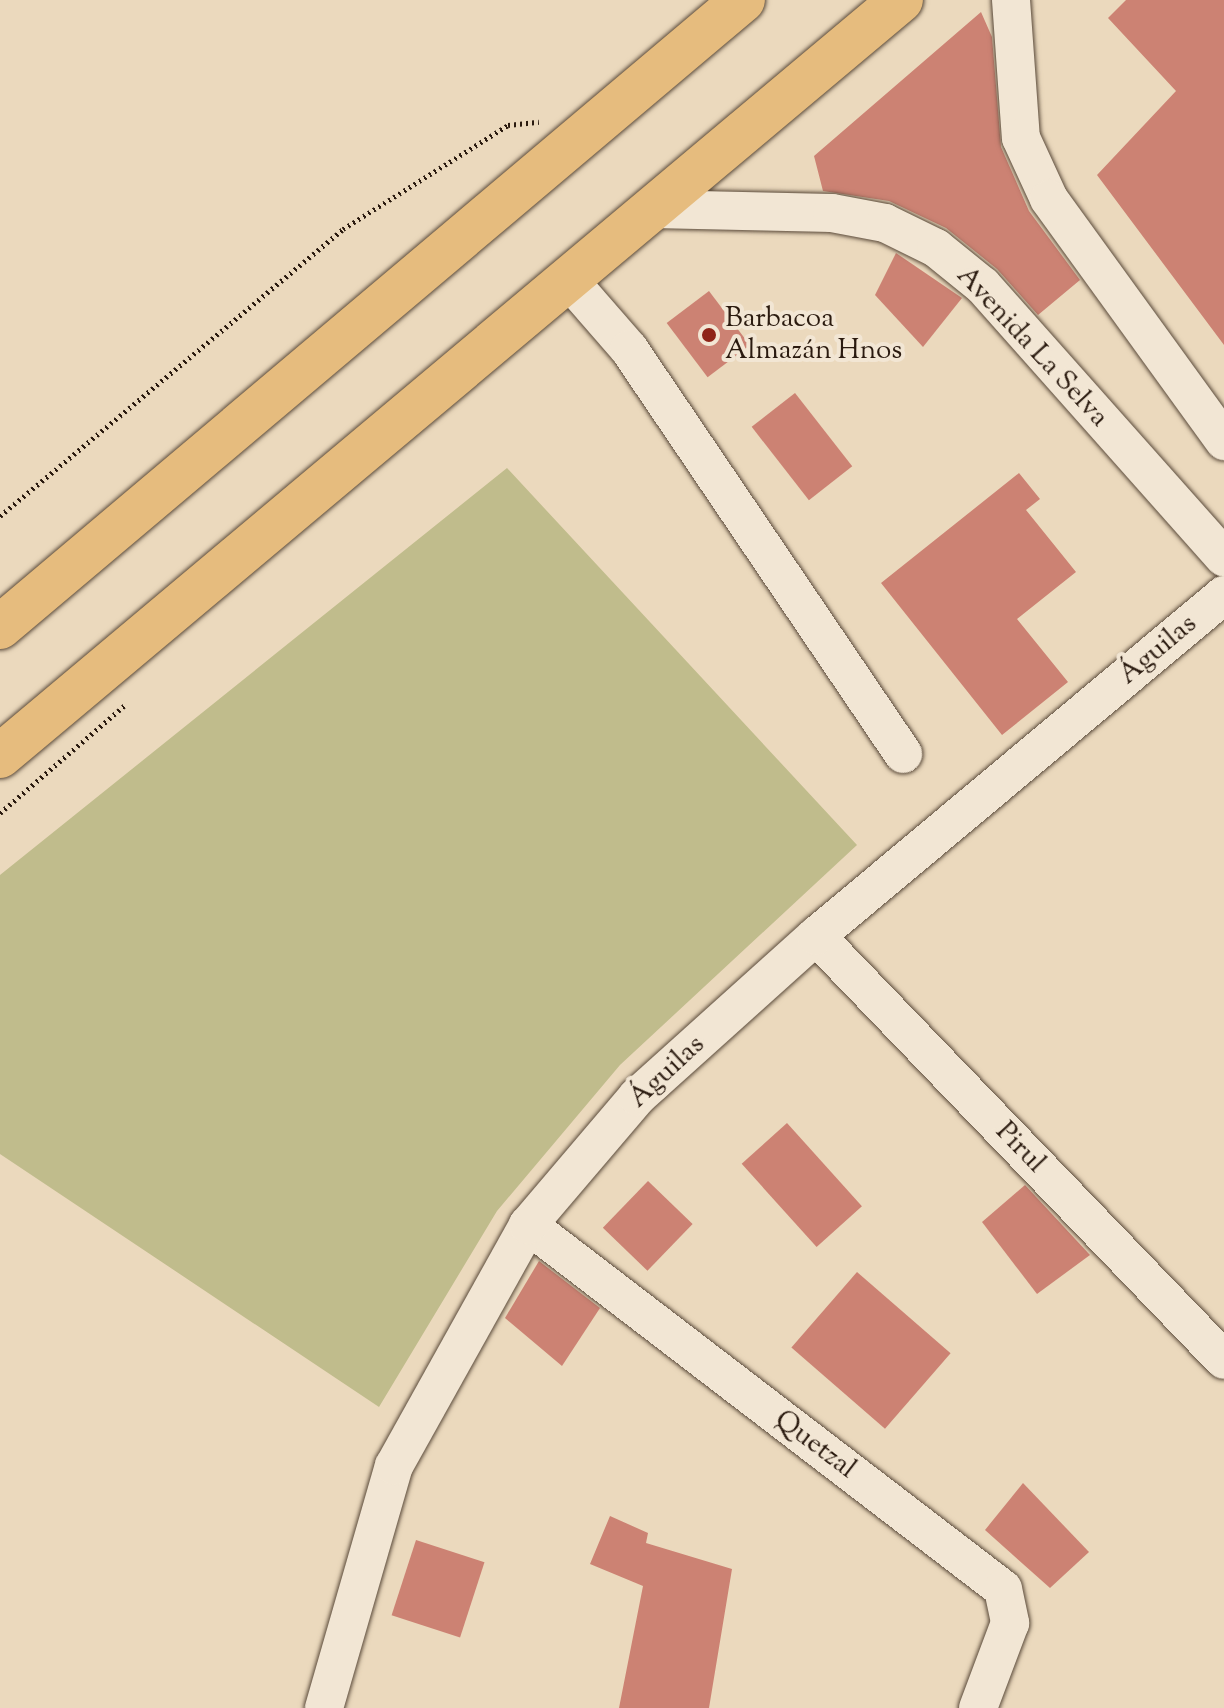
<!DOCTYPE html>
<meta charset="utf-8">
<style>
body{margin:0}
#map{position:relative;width:1224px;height:1708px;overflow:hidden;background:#ebd9bd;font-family:"Sorts Mill Goudy",serif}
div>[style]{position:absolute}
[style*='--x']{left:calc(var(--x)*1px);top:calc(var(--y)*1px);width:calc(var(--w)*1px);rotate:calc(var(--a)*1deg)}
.green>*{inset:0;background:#c0bc8c}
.building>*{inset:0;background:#cc8273;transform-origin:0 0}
.path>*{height:5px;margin-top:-2.5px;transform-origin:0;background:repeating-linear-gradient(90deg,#2a1a0f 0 2px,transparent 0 6px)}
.roads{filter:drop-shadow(0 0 2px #5a4a3a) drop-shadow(0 0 2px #5a4a3a)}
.minor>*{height:38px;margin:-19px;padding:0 19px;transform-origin:19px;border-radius:19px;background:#f2e6d4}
.highway>*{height:44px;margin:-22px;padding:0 22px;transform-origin:22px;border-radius:22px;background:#e6bc7e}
.dots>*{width:22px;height:22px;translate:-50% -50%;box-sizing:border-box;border:4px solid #f2e6d4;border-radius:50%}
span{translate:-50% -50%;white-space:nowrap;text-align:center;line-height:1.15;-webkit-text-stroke:8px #f2e6d4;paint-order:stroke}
.poi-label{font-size:28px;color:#2a1a0f}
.left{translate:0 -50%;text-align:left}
.street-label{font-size:28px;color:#2a1a0f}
</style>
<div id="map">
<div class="green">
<div style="clip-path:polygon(507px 468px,857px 845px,620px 1065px,497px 1211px,379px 1407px,0 1154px,0 875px)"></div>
</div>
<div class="building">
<div style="clip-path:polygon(1126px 0,1224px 0,1224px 345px,1097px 175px,1176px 91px,1108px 18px)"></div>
<div style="clip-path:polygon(981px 12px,992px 37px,1001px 147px,1029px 211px,1080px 280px,1038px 315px,997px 269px,946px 228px,889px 201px,823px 191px,814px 156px)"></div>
<div style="clip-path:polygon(896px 253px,962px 298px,923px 347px,875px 295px)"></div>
<div style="left:709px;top:291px;width:68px;height:53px;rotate:53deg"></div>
<div style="left:795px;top:393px;width:93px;height:55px;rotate:52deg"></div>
<div style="clip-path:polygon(1019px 473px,1040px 499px,1026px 510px,1076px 572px,1017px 619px,1068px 682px,1002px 735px,881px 583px)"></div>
<div style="left:787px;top:1123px;width:112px;height:61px;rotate:48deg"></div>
<div style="left:648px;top:1181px;width:62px;height:65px;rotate:44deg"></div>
<div style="clip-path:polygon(1025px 1185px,1090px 1255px,1037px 1294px,982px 1222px)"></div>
<div style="clip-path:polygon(539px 1261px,600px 1308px,562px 1366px,505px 1318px)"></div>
<div style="left:857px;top:1272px;width:124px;height:100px;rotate:41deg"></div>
<div style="clip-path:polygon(1023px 1483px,1089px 1552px,1050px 1588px,985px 1530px)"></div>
<div style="clip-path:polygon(610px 1516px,648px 1533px,646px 1543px,732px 1569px,709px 1708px,619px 1708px,643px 1586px,590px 1564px)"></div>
<div style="left:416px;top:1540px;width:72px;height:79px;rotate:18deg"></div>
</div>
<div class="path">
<div style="--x:0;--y:516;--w:447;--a:-39.9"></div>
<div style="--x:343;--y:229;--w:195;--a:-32.2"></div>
<div style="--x:508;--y:125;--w:31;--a:-6"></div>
<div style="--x:0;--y:813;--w:165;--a:-40.8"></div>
</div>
<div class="roads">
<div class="minor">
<div style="--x:1011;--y:0;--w:138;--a:85.9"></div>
<div style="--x:1021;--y:138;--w:67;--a:65.3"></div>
<div style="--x:1049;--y:199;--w:299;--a:54.1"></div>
<div style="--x:653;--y:209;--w:179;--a:1.3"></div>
<div style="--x:832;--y:213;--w:54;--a:10.7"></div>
<div style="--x:885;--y:223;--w:57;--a:26.1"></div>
<div style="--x:936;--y:248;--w:60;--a:39"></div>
<div style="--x:983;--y:286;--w:363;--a:48.4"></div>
<div style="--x:569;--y:280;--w:91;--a:49"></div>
<div style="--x:629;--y:349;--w:489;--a:55.9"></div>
<div style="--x:816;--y:936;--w:588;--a:46.1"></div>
<div style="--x:528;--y:1225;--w:598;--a:37.46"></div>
<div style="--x:1003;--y:1589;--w:35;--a:78"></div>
<div style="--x:1010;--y:1623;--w:91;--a:110.6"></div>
<div style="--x:324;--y:1708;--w:252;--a:-73.9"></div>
<div style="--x:394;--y:1466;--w:276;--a:-60.9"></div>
<div style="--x:528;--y:1225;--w:168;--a:-49.6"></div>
<div style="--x:637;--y:1097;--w:241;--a:-42"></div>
<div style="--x:816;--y:936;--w:532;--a:-39.89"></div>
</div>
<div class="highway">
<div style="--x:0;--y:627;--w:972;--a:-40.16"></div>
<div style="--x:0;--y:756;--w:1176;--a:-40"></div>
</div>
</div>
<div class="dots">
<div style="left:709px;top:335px;background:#8f2418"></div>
</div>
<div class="poi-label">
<span class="left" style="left:725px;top:335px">Barbacoa<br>Almazán Hnos</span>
</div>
<div class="street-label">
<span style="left:1032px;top:347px;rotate:47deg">Avenida La Selva</span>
<span style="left:1158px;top:650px;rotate:-40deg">Águilas</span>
<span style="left:667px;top:1072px;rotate:-43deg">Águilas</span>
<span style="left:1020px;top:1148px;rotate:46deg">Pirul</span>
<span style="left:815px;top:1445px;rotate:37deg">Quetzal</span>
</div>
</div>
